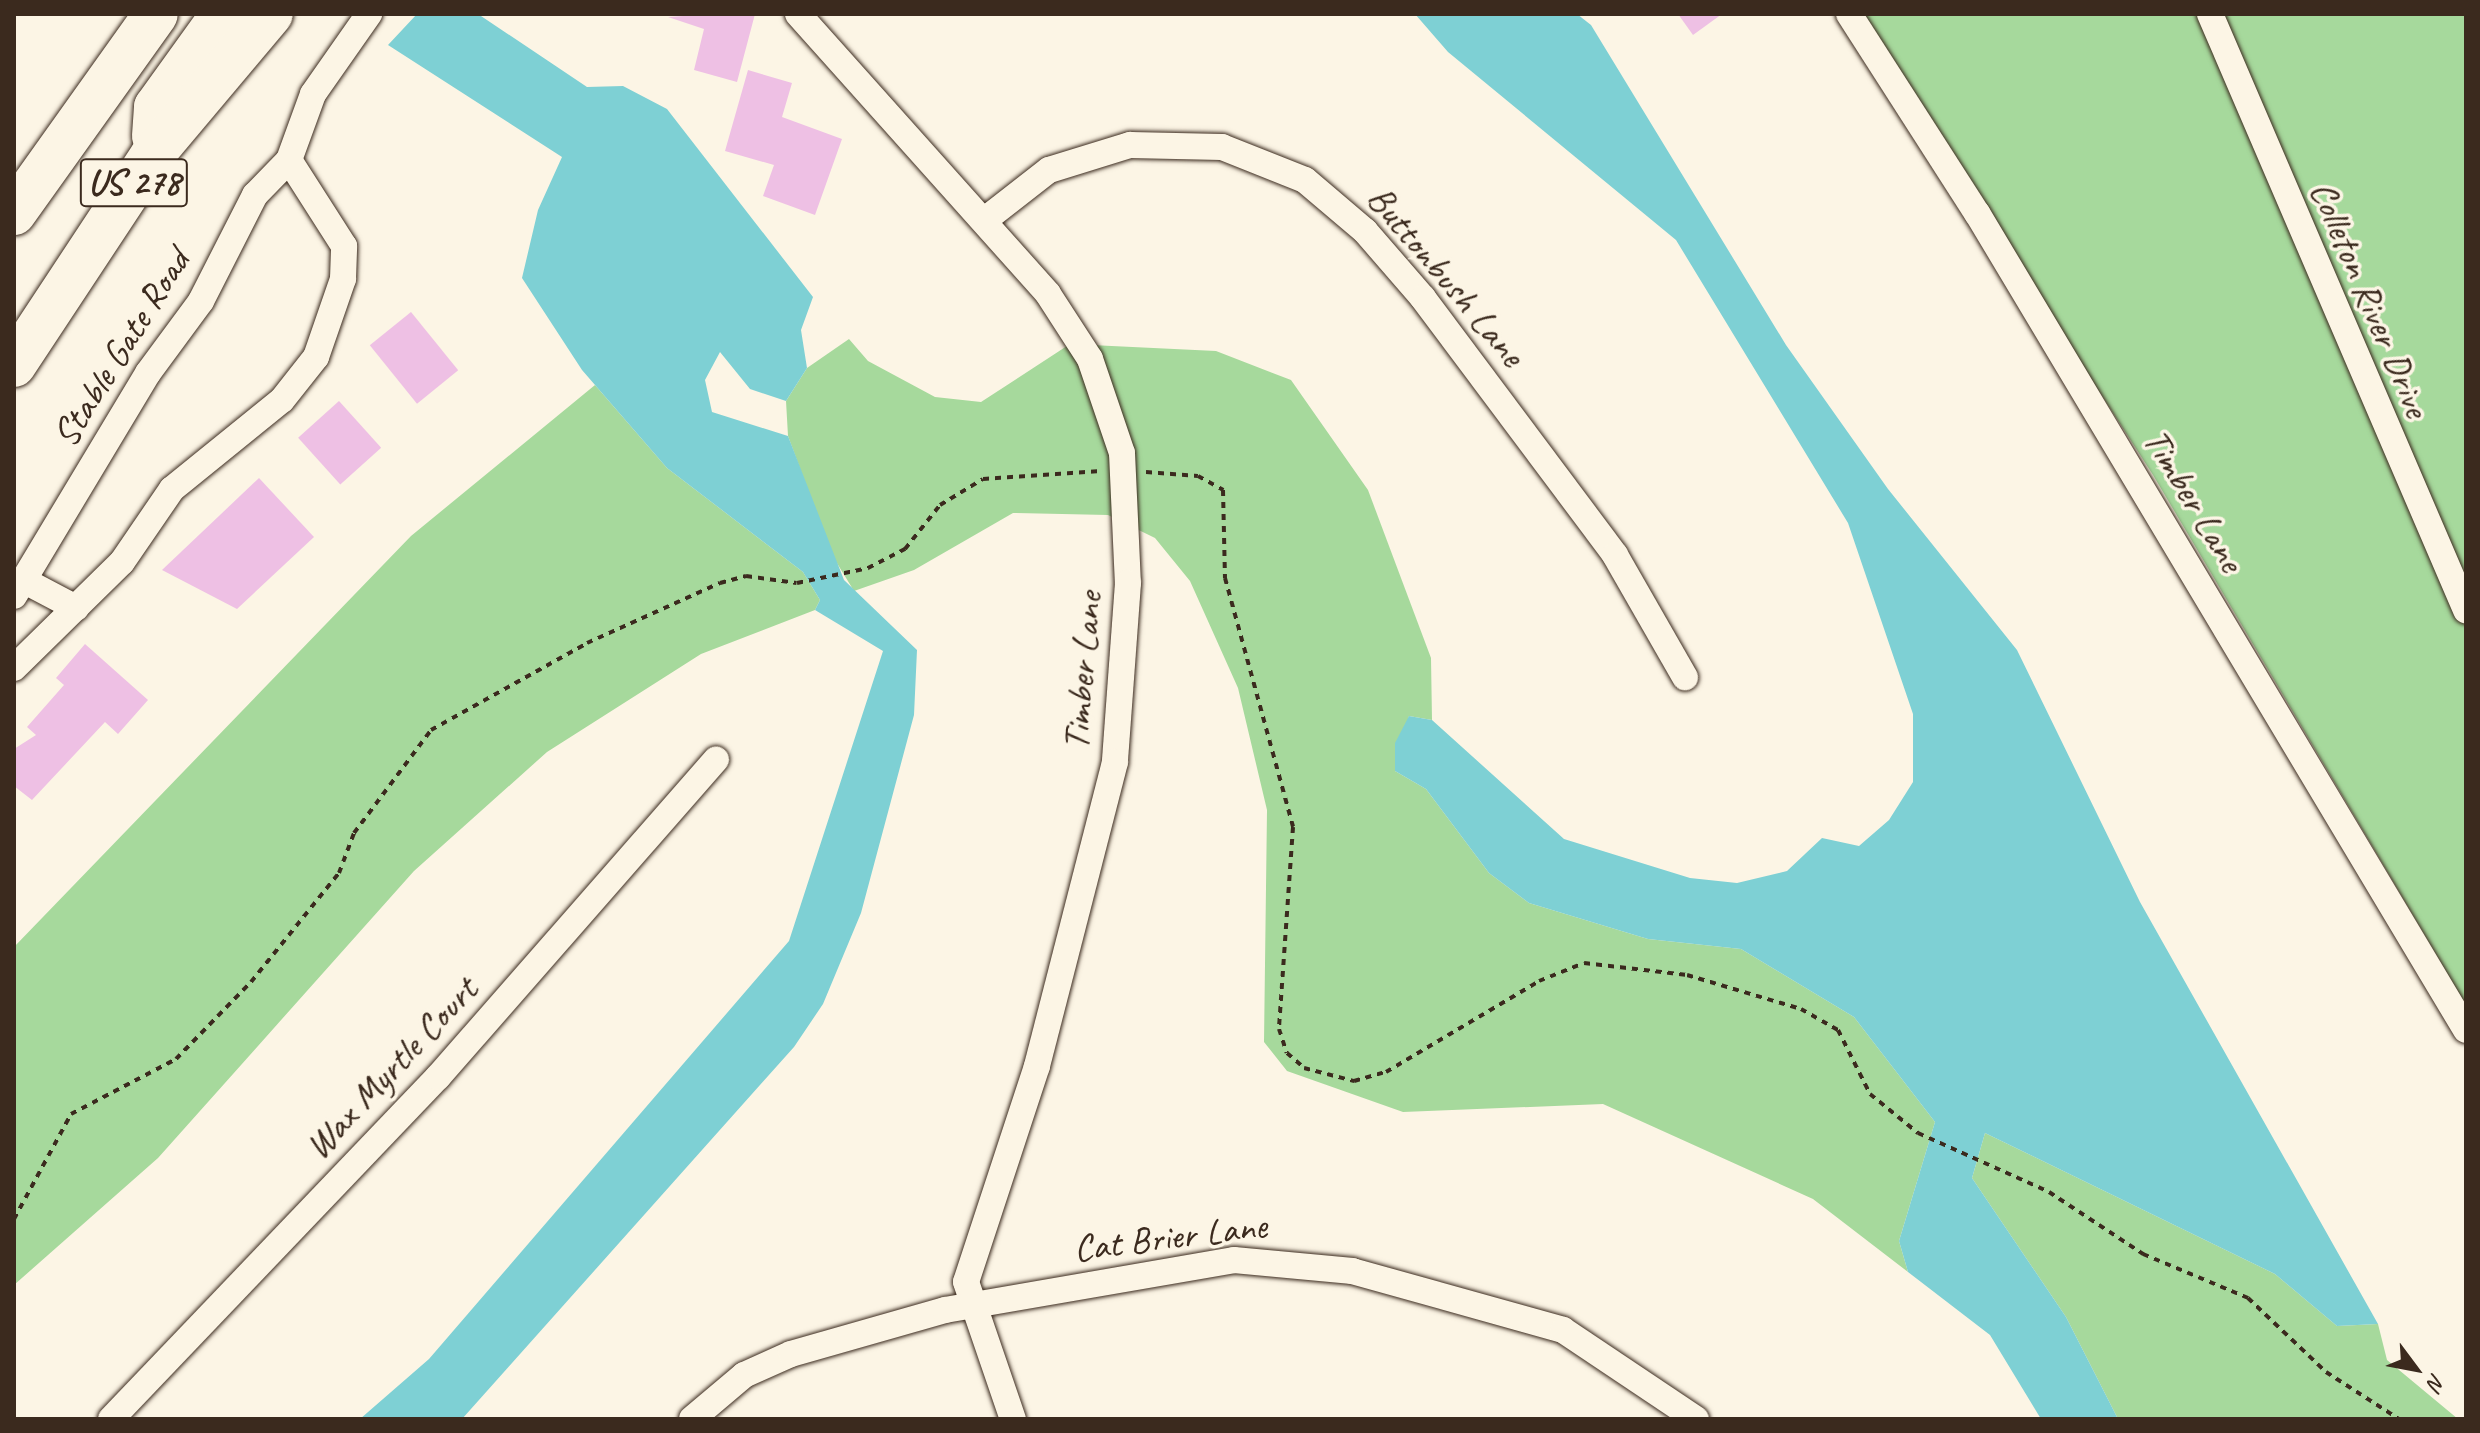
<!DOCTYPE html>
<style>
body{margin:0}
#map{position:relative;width:2480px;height:1433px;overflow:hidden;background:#fcf5e5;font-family:Caveat,sans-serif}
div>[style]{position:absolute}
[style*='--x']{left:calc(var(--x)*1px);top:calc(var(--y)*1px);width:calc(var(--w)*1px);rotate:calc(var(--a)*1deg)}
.green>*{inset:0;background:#a6d99c}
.water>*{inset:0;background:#7ed0d4}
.building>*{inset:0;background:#eec0e4;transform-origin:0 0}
.path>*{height:4px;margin-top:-2px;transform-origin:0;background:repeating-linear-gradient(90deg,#3b2a1e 0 6px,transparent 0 12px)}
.roads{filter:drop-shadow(0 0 2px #3b2a1e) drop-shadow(0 0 2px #3b2a1e)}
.street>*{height:26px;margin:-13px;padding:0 13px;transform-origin:13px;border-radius:13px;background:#fcf5e5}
.highway>*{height:44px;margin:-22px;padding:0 22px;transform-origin:22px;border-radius:22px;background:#fcf5e5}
span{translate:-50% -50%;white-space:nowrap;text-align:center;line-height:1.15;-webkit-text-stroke:7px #fcf5e5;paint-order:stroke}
.shield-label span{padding:2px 6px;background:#fcf5e5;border:2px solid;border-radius:6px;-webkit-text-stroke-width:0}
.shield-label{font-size:36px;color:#3b2a1e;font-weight:700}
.street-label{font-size:38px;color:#3b2a1e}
.frame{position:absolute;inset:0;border:16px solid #3b2a1e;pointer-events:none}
.north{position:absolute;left:2376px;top:1329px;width:80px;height:80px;-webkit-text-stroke:6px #fcf5e5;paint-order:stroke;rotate:122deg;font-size:22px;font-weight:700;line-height:32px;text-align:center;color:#3b2a1e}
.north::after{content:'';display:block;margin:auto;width:28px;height:36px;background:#3b2a1e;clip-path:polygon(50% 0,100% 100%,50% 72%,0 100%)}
</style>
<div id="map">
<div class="green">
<div style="clip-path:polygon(1856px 14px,2466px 14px,2466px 1005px,2153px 475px)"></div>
<div style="clip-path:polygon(849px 339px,868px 361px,935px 397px,981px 402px,1070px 344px,1216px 351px,1291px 380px,1368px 490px,1431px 658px,1432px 720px,1409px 716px,1395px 771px,1426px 789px,1489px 873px,1529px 903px,1648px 939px,1741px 949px,1854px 1017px,1935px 1122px,1899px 1241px,1908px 1272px,1813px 1199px,1603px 1104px,1403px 1112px,1287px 1071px,1264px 1042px,1267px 810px,1238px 688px,1190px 581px,1155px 538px,1108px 515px,1013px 513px,914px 570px,854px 591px,832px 555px,788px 436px,786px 401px,807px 368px)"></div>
<div style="clip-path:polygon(595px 385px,667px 468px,803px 572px,820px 600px,815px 610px,701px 654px,547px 752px,414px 871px,158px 1158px,14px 1285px,14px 947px,411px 536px)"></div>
<div style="clip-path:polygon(1985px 1133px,2275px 1274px,2337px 1326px,2378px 1324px,2387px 1360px,2458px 1419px,2118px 1419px,2066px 1317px,1972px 1178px)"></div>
</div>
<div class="water">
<div style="clip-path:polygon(417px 14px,478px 14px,587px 87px,623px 86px,667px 109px,813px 297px,801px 330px,807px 368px,786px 401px,750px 389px,720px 352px,705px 380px,712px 412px,788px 436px,844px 580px,917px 650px,914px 715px,861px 913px,823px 1004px,794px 1047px,462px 1419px,360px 1419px,429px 1359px,789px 941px,883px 651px,815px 610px,820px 600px,803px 572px,667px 468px,582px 370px,522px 278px,538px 210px,562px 157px,388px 45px)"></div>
<div style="clip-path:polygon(1415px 14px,1577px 14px,1591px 25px,1786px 345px,1888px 489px,2017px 650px,2140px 902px,2378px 1324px,2337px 1326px,2275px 1274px,1985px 1133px,1972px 1178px,2066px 1317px,2118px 1419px,2041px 1419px,1990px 1335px,1908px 1272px,1899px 1241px,1935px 1122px,1854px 1017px,1741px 949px,1648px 939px,1529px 903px,1489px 873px,1426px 789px,1395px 771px,1395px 743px,1409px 716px,1432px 720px,1564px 839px,1690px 878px,1737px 883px,1787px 871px,1822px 838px,1859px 846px,1889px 820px,1913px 782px,1913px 714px,1848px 523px,1676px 240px,1448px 52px)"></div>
</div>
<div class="building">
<div style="clip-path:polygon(713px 14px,755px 14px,737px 82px,694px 70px,704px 29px,668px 17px)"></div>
<div style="clip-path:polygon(1678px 14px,1722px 14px,1693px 35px)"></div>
<div style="clip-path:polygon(748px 70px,792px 83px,782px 117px,842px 139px,815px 215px,763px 196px,774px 165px,725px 151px)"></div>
<div style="left:411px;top:312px;width:75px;height:53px;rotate:51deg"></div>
<div style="left:339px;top:401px;width:63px;height:55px;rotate:48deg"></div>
<div style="clip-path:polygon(259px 478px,314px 537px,237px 609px,162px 570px)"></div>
<div style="clip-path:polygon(85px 644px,148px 700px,118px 734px,105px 722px,32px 800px,14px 786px,14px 749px,36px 735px,27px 727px,64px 685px,56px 678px)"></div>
</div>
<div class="path">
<div style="--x:1146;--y:472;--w:52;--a:4.4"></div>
<div style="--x:1198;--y:476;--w:29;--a:29"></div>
<div style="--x:1223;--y:490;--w:88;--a:88.7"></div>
<div style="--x:1225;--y:578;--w:258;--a:74.7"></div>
<div style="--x:1293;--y:827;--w:202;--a:94"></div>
<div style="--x:1279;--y:1029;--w:25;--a:72"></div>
<div style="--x:1287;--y:1053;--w:23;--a:41"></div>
<div style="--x:1304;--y:1068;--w:52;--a:14.6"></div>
<div style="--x:1354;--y:1081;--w:33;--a:-16"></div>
<div style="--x:1386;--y:1072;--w:178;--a:-30.7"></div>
<div style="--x:1539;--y:981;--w:48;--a:-21.8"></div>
<div style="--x:1584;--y:963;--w:104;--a:6.6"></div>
<div style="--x:1687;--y:975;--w:119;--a:16.6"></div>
<div style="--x:1801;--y:1009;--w:43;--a:29.6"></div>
<div style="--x:1838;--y:1030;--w:72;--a:63.4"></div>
<div style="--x:1870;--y:1094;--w:62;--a:39.1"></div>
<div style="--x:1918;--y:1133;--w:144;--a:24.2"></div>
<div style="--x:2049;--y:1192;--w:113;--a:33.4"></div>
<div style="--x:2143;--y:1254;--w:114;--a:22.7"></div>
<div style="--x:2248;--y:1298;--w:108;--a:43.5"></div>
<div style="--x:2326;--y:1372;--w:87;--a:32.8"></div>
<div style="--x:14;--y:1219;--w:119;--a:-61.5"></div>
<div style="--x:71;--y:1114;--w:119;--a:-27.6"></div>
<div style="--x:176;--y:1059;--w:107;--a:-45.8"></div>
<div style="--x:251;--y:982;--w:140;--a:-51.1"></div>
<div style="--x:339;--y:873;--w:43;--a:-69.4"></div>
<div style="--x:354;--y:833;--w:129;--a:-53.2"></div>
<div style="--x:431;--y:730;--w:179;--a:-29.1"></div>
<div style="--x:587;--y:643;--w:146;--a:-24.3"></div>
<div style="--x:720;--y:583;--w:27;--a:-15"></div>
<div style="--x:746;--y:576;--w:51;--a:7.8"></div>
<div style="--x:797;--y:583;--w:73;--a:-11.9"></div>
<div style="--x:868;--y:568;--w:42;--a:-27.2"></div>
<div style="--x:905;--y:549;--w:56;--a:-51.5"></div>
<div style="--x:940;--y:505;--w:50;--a:-31.2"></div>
<div style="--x:983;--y:479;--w:118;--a:-3.9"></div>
</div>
<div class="roads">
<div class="street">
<div style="--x:798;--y:14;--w:375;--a:48.2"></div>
<div style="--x:1048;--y:294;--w:77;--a:57.1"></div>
<div style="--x:1090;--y:359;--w:99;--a:71.2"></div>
<div style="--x:1122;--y:453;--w:130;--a:87.4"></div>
<div style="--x:1128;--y:583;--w:179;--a:94.2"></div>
<div style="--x:1115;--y:762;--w:314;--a:104.4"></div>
<div style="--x:1037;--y:1066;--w:227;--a:108.2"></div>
<div style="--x:966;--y:1282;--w:145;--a:71.1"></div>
<div style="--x:1849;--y:14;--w:237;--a:57.3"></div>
<div style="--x:1977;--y:213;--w:952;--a:59.1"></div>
<div style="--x:2210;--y:14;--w:649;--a:66.76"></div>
<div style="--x:986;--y:219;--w:80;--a:-37.9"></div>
<div style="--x:1049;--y:170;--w:85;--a:-17.2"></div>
<div style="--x:1130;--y:145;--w:92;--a:1.2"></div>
<div style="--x:1222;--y:147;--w:89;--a:21.7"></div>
<div style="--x:1305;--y:180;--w:79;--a:40.4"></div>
<div style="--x:1365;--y:231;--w:89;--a:49.1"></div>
<div style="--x:1423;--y:298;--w:321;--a:53.2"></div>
<div style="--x:1615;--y:555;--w:141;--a:60.2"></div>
<div style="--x:23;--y:580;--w:60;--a:27.8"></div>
<div style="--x:14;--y:596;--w:260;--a:-59"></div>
<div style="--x:148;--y:373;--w:89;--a:-53.6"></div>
<div style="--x:201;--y:301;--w:119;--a:-63"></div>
<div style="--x:255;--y:195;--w:49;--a:-45.8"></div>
<div style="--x:289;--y:160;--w:70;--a:-70"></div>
<div style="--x:313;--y:94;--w:98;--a:-55"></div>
<div style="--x:14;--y:668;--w:151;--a:-44.5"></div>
<div style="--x:122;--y:562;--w:88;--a:-55.6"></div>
<div style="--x:172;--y:489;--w:141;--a:-39"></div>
<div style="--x:282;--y:400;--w:55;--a:-51.7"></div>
<div style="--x:316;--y:357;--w:83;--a:-70.9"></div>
<div style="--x:343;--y:279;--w:33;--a:-88"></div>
<div style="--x:344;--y:246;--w:102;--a:-122.6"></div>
<div style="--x:111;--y:1419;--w:473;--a:-46.3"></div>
<div style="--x:438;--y:1077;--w:422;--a:-48.8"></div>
<div style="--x:692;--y:1419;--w:68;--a:-40.2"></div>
<div style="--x:744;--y:1375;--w:51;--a:-24.1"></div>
<div style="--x:791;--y:1354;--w:160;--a:-15.9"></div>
<div style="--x:945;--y:1310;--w:293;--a:-9.8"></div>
<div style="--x:1234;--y:1260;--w:119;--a:5.3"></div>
<div style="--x:1352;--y:1271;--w:219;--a:15.6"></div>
<div style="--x:1563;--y:1330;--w:160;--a:33.8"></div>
</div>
<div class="highway">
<div style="--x:154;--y:136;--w:29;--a:-86"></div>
<div style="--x:156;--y:107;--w:115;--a:-54.2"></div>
<div style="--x:14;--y:213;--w:244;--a:-54.5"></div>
<div style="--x:14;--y:365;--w:253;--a:-56.6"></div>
<div style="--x:153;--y:154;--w:183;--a:-49.9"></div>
</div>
</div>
<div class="shield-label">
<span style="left:134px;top:183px">US 278</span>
</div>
<div class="street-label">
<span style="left:1446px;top:276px;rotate:50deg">Buttonbush Lane</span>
<span style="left:2370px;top:299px;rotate:67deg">Colleton River Drive</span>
<span style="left:121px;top:348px;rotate:-58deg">Stable Gate Road</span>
<span style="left:2194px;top:500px;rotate:59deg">Timber Lane</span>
<span style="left:1082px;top:671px;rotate:-85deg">Timber Lane</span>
<span style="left:391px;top:1068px;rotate:-47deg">Wax Myrtle Court</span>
<span style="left:1170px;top:1237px;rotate:-7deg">Cat Brier Lane</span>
</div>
<div class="frame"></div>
<div class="north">N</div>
</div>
